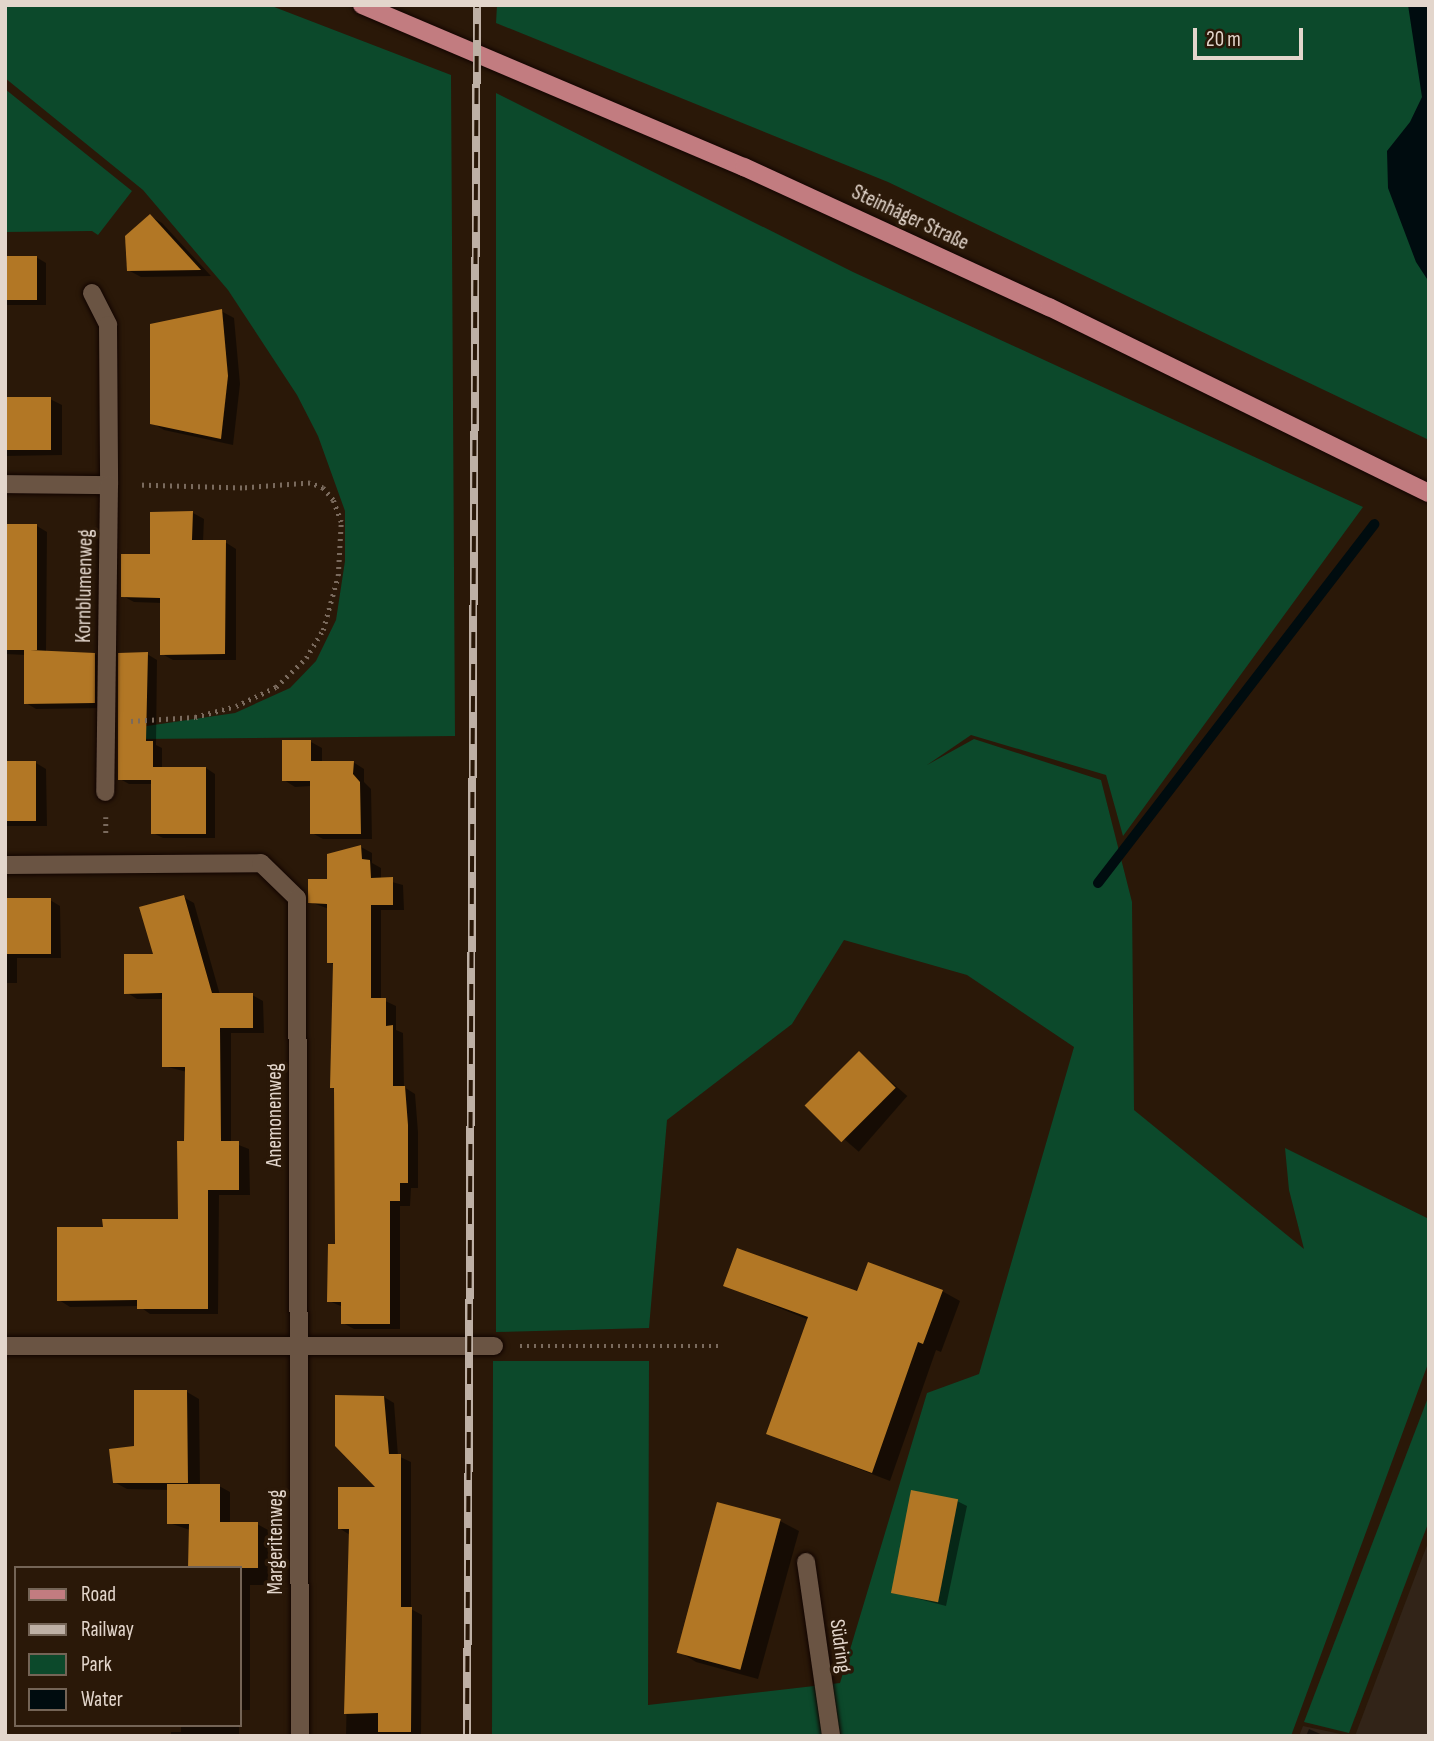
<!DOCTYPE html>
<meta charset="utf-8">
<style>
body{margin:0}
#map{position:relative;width:1434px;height:1741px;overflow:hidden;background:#2a1808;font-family:"Sofia Sans Condensed",sans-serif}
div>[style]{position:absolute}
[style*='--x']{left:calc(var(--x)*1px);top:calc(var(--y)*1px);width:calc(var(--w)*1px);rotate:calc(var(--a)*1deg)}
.commercial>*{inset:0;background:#322418}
.green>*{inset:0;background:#0c492b}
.water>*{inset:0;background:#000c0f}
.shadow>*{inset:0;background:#0007;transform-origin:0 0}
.stream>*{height:10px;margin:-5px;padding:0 5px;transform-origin:5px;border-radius:5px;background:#000c0f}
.building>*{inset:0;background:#b27725;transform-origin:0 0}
.path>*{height:4.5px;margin-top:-2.25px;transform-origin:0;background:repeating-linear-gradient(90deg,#7a6a5d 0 2px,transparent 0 7px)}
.roads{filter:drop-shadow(0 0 2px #110400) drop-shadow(0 0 2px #110400)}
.minor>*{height:18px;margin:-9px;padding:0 9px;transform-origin:9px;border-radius:9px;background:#6a5443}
.major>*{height:18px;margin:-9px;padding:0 9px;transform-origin:9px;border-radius:9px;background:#c27c80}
.rail>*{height:8px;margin-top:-4px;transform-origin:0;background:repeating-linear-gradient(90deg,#2a1808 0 16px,#beb0a5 0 32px);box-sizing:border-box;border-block:2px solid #beb0a5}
span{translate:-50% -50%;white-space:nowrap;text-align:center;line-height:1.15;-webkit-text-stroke:7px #2a1808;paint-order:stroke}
.street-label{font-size:21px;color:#e3d6cc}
.frame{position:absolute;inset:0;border:7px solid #e3d6cc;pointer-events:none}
.legend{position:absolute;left:14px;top:1566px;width:228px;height:161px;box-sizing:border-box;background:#2a1808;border:2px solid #746456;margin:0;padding:9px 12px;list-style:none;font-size:21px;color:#e3d6cc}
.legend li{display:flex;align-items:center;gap:14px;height:35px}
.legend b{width:35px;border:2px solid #746456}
.scale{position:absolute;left:1193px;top:28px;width:110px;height:32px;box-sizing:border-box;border:4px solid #e3d6cc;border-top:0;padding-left:9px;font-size:21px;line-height:24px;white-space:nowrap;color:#e3d6cc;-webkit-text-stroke:5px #2a1808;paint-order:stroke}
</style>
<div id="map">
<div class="commercial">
<div style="clip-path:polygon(1429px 1540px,1429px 1736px,1355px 1736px)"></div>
<div style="clip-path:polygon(1303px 1726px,1350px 1736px,1299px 1736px)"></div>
</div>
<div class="green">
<div style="clip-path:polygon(5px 5px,269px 5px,451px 75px,455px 736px,140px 739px,140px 727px,235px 713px,290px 688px,316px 661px,336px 620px,345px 561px,345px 511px,318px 436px,297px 395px,228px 290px,143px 190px,5px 78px)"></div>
<div style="clip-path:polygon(497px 5px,1429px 5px,1429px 440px,888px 182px,496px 23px)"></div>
<div style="clip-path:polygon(5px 89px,132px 191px,98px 235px,92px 231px,5px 232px)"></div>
<div style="clip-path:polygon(496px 93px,853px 272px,1363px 507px,1123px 836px,1106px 775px,971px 735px,927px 765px,974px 739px,1101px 780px,1132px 902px,1134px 1110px,1304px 1249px,1289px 1190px,1285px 1148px,1429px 1219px,1429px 1361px,1291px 1736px,492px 1736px,493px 1361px,649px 1361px,648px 1705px,840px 1683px,927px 1393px,979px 1374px,1074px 1047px,967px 975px,844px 940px,792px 1024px,667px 1120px,649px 1328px,496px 1332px)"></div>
<div style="clip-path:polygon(1429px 1395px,1429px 1521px,1349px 1733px,1304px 1722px)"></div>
</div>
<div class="water">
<div style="clip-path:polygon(1408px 5px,1429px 5px,1429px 282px,1416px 262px,1388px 188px,1387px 151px,1410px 122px,1422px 97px)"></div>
</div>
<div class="shadow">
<div style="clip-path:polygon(150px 216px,162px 223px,211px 276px,141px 277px,128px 270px)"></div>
<div style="clip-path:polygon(5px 257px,36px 257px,46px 263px,46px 305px,5px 305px)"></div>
<div style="clip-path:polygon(221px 311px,234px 318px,240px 384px,233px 445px,164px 430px,152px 423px)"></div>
<div style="clip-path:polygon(5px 399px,50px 399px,62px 405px,62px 455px,5px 456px)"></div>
<div style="clip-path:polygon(193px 513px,204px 519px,203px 542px,225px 542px,236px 549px,236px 660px,173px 660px,162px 654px,162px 603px,134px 602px,123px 596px)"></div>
<div style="clip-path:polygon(5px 526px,37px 526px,47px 532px,46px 652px,95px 654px,105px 660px,105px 708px,36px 709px,26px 703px,26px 655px,5px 654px)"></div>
<div style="clip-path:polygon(147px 654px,157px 660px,156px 745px,162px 748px,162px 769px,206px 768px,215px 774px,215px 838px,163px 838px,153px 833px,153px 784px,129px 784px,120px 779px)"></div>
<div style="clip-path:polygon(311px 742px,322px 748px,322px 762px,353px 762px,364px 769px,364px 782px,371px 789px,372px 839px,323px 839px,312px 833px,311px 786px,295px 787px,284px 780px)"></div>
<div style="clip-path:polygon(5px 763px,36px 763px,46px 769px,47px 826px,5px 826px)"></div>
<div style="clip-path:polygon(361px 847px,372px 853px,372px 863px,381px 868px,381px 879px,403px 885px,404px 910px,381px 910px,381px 999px,396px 1006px,396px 1030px,403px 1033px,404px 1087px,415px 1094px,418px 1132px,418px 1188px,411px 1188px,410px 1206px,400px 1206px,400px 1329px,354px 1329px,343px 1323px,343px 1307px,329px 1301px,337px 1246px,336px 1090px,331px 1087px,335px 965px,329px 962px,329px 909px,310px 902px,329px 880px,329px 856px)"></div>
<div style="clip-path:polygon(183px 897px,194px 903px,220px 995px,252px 995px,263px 1001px,264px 1033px,231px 1033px,231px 1142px,249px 1149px,250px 1195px,219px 1195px,218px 1314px,150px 1314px,139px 1306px,70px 1307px,59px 1300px,105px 1228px,180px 1220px,187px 1072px,164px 1066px,163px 999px,137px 999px,126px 992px,156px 956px)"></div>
<div style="clip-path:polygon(5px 900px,50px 900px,60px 906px,61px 958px,17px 958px,17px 983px,5px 983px)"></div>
<div style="left:859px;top:1054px;width:64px;height:74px;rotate:41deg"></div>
<div style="clip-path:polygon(725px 1286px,858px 1293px,942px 1291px,960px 1301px,941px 1352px,936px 1350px,890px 1481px,768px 1434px,809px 1320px)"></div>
<div style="clip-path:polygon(187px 1392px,199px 1399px,200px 1486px,219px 1486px,230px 1492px,230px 1524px,257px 1524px,268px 1530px,268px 1585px,250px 1585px,250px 1710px,240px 1710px,240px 1568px,190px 1530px,169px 1523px,169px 1490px,127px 1489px,114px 1482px,136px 1448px)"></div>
<div style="clip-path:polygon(384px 1397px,394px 1403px,398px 1456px,411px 1462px,411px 1609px,422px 1615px,421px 1736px,346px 1736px,350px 1535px,339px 1528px,379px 1489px)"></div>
<div style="clip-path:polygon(957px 1501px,967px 1506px,946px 1606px,892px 1592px)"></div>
<div style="clip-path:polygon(780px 1521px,799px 1531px,758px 1679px,696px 1662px,678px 1651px)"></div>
<div style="clip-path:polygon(181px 1725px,239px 1725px,239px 1736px,171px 1736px,171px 1732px,181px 1732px)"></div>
<div style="clip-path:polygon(1309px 1729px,1325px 1736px,1306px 1736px)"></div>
</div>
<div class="stream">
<div style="--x:1098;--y:883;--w:453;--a:-52.4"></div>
</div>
<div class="building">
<div style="clip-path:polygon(150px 214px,201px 270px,127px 271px,125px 236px)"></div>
<div style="left:5px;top:256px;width:32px;height:44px"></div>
<div style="clip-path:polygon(222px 309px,228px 376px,221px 439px,150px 424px,150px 324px)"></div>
<div style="left:5px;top:397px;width:46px;height:53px"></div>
<div style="clip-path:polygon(193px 511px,192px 540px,226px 540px,225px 654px,160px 655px,160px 598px,121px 597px,121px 554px,150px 554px,150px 512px)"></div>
<div style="clip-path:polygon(5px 524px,37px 524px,37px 650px,30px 650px,95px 653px,95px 703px,24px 704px,24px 650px,5px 650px)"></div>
<div style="clip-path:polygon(148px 652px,146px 741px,153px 741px,153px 767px,206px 767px,206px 834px,151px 834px,151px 780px,118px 780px,118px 653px)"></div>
<div style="clip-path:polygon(282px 740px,311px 740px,311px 761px,354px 761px,353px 774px,360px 782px,361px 834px,310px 834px,310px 781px,282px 781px)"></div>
<div style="left:5px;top:761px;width:31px;height:60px"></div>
<div style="clip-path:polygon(361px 845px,362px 859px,370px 860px,371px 878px,393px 877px,393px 905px,371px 905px,371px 998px,386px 998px,386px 1026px,393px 1025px,393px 1086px,405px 1086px,408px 1125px,408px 1183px,400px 1183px,400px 1201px,390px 1201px,390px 1324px,341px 1324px,341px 1302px,327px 1302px,328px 1244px,335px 1244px,334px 1088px,330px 1088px,333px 963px,327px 963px,327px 904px,308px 903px,308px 879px,327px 879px,327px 854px)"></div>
<div style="clip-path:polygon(184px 895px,212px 993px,253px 993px,253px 1028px,220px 1028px,221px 1141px,239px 1141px,239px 1190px,208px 1190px,208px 1309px,137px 1309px,137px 1300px,57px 1301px,57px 1227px,103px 1227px,102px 1219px,178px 1219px,177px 1141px,184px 1141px,185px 1067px,162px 1067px,162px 993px,124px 994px,124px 954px,153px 954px,139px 907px)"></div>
<div style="left:5px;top:898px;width:46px;height:56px"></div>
<div style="left:859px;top:1051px;width:52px;height:77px;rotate:45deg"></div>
<div style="clip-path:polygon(737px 1248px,857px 1291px,868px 1262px,943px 1290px,923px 1344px,918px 1342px,872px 1473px,766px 1434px,808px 1317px,723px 1286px)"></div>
<div style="clip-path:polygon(134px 1390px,187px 1390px,188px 1483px,113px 1483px,109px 1449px,134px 1446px)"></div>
<div style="clip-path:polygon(335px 1395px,384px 1396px,389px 1454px,401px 1454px,401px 1607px,412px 1607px,411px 1732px,378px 1732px,378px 1713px,344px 1714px,349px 1529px,338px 1529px,338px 1487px,375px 1487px,335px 1446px)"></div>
<div style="clip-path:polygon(167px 1484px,220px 1484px,220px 1522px,258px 1522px,258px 1568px,188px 1568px,189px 1524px,167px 1524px)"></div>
<div style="left:911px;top:1490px;width:48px;height:105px;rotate:11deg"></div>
<div style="left:717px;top:1502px;width:66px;height:156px;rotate:15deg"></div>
</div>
<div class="path">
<div style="--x:131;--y:721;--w:64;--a:-3.6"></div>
<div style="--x:195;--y:717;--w:42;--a:-15"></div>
<div style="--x:236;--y:706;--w:44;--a:-25.4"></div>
<div style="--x:276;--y:687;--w:42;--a:-44"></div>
<div style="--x:306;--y:658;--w:33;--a:-59"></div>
<div style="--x:323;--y:630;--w:56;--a:-74.5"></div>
<div style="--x:338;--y:576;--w:54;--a:-86.8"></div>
<div style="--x:341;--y:522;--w:23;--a:-110"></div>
<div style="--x:333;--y:500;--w:16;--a:-130"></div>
<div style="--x:323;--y:488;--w:14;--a:-159"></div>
<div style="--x:310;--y:483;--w:68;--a:175.8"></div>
<div style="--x:242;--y:488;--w:105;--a:-178.4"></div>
<div style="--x:106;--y:817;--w:19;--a:90"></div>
<div style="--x:520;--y:1346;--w:199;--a:0"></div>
</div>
<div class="roads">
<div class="minor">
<div style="--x:92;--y:293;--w:36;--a:63"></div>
<div style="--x:108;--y:325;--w:160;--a:89.6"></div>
<div style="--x:5;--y:484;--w:104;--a:0.6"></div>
<div style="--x:109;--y:485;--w:307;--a:90.7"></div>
<div style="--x:5;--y:865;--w:256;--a:-0.4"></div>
<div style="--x:261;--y:863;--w:50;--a:44.2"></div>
<div style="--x:297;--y:898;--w:838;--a:89.79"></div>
<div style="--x:5;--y:1346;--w:489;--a:0"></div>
<div style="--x:806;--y:1562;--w:176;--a:81.8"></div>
</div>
<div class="major">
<div style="--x:362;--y:5;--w:415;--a:23"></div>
<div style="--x:744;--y:167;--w:336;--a:24.7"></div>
<div style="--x:1049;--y:307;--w:423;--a:26.1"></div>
</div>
</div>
<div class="rail">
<div style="--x:467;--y:1736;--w:1731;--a:-89.67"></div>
</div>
<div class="street-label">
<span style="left:910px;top:218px;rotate:25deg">Steinhäger Straße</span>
<span style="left:85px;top:586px;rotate:-89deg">Kornblumenweg</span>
<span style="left:275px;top:1115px;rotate:-90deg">Anemonenweg</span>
<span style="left:276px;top:1542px;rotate:-90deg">Margeritenweg</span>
<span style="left:840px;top:1646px;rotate:82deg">Südring</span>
</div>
<div class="frame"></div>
<ul class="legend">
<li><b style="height:9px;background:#c27c80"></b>Road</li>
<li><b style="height:9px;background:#beb0a5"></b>Railway</li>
<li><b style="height:19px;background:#0c492b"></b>Park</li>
<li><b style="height:19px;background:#000c0f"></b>Water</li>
</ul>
<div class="scale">20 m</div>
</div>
